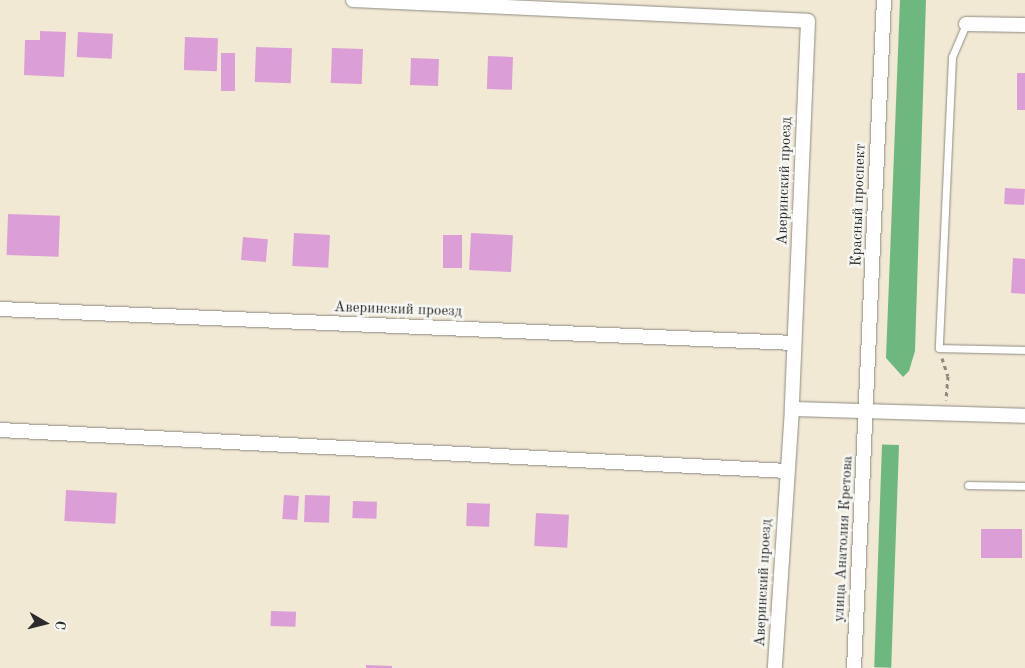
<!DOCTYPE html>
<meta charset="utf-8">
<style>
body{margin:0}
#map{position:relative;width:1025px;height:668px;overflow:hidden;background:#f1e9d4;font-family:"Old Standard TT",serif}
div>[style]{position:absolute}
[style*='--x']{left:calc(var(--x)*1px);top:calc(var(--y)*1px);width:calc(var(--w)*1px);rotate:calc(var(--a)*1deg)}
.forest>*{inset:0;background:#6eb880;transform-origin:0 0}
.building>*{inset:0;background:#dc9ed6;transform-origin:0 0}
.path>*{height:3px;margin-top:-1.5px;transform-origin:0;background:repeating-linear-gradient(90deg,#8e8a80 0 4px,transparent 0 8px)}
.roads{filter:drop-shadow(0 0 1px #8e8a80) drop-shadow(0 0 1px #8e8a80)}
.lane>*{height:7px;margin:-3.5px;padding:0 3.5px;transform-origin:3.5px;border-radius:3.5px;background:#fff}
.street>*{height:14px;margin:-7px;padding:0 7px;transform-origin:7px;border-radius:7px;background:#fff}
span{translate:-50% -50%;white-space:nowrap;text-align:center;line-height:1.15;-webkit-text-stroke:5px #f6f6f2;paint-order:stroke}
.street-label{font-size:15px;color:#2b2b2b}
.north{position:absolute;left:20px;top:598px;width:50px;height:50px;-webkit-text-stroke:4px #f6f6f2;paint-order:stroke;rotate:98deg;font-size:14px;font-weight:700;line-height:20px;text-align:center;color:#2b2b2b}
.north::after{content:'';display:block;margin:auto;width:18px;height:22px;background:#2b2b2b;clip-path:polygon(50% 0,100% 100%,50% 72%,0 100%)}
</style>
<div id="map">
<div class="forest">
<div style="clip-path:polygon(900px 0,926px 0,915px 351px,909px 371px,903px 377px,886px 358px)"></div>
<div style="left:899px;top:445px;width:223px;height:17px;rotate:92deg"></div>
</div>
<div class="building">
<div style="clip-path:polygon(40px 31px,66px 32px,64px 77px,24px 75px,25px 40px,40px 40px)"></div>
<div style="left:78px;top:32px;width:35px;height:25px;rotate:3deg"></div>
<div style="left:185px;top:37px;width:33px;height:33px;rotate:2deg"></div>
<div style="left:256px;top:47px;width:36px;height:35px;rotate:2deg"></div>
<div style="left:332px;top:48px;width:31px;height:35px;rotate:2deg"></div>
<div style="left:221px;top:53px;width:14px;height:38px"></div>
<div style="left:488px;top:56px;width:25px;height:33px;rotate:2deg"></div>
<div style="left:411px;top:58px;width:28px;height:27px;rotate:2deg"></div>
<div style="left:1017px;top:73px;width:8px;height:37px"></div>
<div style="left:1005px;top:188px;width:20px;height:16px;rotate:3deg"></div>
<div style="left:8px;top:214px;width:52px;height:41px;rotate:2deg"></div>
<div style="left:294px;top:233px;width:36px;height:33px;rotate:3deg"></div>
<div style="left:471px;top:233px;width:42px;height:37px;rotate:3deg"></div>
<div style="left:443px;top:235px;width:19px;height:33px"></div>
<div style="left:243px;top:237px;width:25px;height:23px;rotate:5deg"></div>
<div style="clip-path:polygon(1013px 258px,1025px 259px,1025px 294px,1011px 293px)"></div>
<div style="left:66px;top:490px;width:51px;height:31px;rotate:3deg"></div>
<div style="left:284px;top:495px;width:15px;height:24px;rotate:4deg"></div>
<div style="left:305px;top:495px;width:25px;height:27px;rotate:2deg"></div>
<div style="left:353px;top:501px;width:24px;height:17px;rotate:2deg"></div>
<div style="left:467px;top:503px;width:23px;height:23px;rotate:2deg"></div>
<div style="left:536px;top:513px;width:33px;height:33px;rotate:3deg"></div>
<div style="left:981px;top:529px;width:41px;height:29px"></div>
<div style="left:271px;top:611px;width:25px;height:15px;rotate:2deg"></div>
<div style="clip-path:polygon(366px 665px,392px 666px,392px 668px,366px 668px)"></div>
</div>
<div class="path">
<div style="--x:942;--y:358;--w:19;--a:72"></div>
<div style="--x:948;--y:376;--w:24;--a:95"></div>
</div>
<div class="roads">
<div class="lane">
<div style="--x:966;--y:24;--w:36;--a:113"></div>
<div style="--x:952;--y:57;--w:291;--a:92.6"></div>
<div style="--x:939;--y:348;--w:86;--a:1.3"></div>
<div style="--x:968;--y:485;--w:57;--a:1"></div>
</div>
<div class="street">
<div style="--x:353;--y:0;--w:455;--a:2.6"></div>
<div style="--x:808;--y:21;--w:388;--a:92.4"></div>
<div style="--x:792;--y:409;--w:260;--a:93.8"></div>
<div style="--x:966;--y:24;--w:59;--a:1"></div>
<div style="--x:0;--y:309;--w:795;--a:2.45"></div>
<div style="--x:792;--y:409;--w:233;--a:1.7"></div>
<div style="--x:0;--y:430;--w:788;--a:2.98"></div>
<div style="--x:854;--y:668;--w:669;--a:-87.43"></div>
</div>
</div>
<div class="street-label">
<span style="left:785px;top:181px;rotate:-88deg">Аверинский проезд</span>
<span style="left:859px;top:205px;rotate:-88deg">Красный проспект</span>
<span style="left:398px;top:310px;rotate:2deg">Аверинский проезд</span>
<span style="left:844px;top:539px;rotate:-87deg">улица Анатолия Кретова</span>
<span style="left:764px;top:583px;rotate:-87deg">Аверинский проезд</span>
</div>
<div class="north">С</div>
</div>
